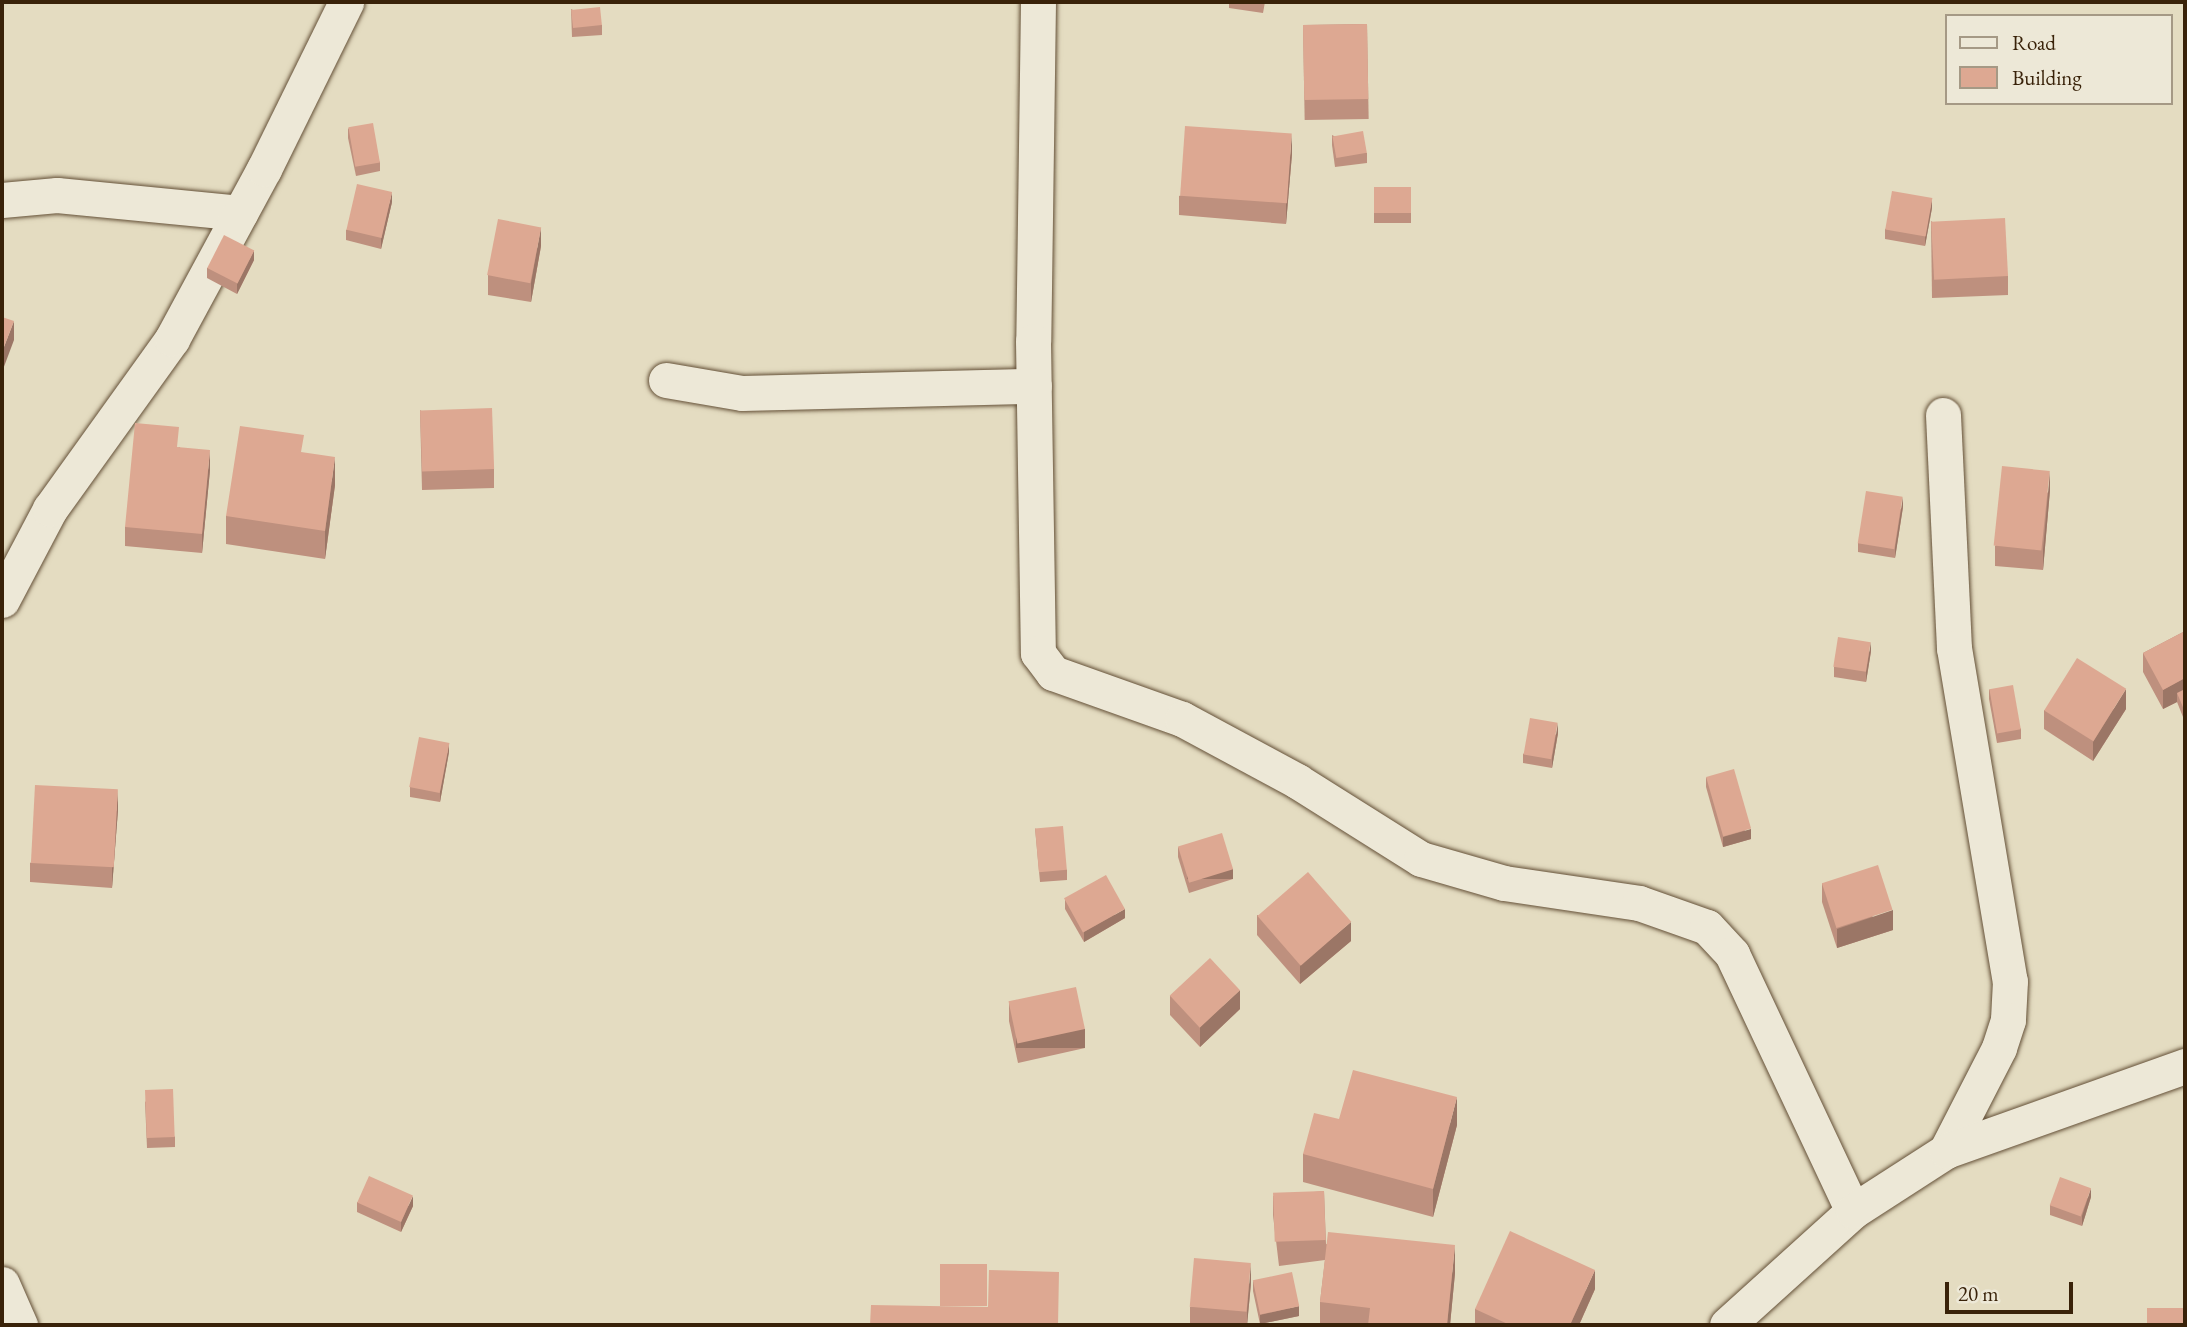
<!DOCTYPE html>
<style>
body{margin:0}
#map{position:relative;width:2187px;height:1327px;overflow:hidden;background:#e4dcc1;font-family:"EB Garamond",serif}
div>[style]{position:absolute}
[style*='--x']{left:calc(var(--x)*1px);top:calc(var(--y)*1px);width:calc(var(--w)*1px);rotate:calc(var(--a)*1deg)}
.roads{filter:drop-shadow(0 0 2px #645037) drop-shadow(0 0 2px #645037)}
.street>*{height:35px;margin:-17.5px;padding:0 17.5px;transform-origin:17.5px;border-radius:17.5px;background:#ede8d7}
.wall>*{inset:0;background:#be907e;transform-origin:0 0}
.shaded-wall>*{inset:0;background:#9b7666;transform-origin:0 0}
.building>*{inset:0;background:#dda892;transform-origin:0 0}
span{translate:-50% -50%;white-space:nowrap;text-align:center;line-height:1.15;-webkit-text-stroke:7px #ede8d7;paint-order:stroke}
.frame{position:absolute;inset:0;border:4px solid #392209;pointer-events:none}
.legend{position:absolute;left:1945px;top:14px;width:228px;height:91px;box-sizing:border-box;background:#ede8d7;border:2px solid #a59985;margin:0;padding:9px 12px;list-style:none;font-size:21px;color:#392209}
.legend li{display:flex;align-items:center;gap:14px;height:35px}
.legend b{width:35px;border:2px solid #a59985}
.scale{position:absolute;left:1945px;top:1282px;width:128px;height:32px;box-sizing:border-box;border:4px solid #392209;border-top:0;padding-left:9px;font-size:21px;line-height:24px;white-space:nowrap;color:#392209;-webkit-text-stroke:5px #ede8d7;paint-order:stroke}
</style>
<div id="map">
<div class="roads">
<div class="street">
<div style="--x:1038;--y:2;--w:339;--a:90.8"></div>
<div style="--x:1033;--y:341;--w:312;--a:89.1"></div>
<div style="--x:1038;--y:653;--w:25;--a:53"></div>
<div style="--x:1053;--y:673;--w:137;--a:19.6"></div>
<div style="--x:1182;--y:719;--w:131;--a:28.3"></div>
<div style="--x:1297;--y:781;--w:146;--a:32.2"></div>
<div style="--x:1421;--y:859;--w:86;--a:16.1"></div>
<div style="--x:1504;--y:883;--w:136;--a:8.4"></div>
<div style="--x:1639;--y:903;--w:72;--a:19.4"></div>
<div style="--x:1707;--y:927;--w:37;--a:47"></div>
<div style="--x:1732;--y:954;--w:284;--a:64.8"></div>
<div style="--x:2;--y:200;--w:55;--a:-5.2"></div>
<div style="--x:57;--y:195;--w:184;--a:5.6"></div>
<div style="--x:666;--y:380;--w:77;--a:9.7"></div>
<div style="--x:742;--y:393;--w:292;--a:-1.4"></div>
<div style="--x:1943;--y:415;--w:233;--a:87.3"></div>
<div style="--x:1954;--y:648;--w:338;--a:80.5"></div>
<div style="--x:2010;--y:981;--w:39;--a:93"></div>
<div style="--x:2008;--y:1020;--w:29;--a:108"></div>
<div style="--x:1999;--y:1048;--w:116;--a:117.2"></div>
<div style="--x:2;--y:600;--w:103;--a:-62.2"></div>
<div style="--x:50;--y:509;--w:209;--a:-54.3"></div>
<div style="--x:172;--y:339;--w:193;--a:-61.6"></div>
<div style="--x:264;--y:169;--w:186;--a:-63.8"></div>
<div style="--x:2;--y:1284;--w:45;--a:66.3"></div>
<div style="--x:1727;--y:1325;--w:170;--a:-42.1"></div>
<div style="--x:1853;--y:1211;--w:111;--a:-32.8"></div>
<div style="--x:1946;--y:1151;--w:254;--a:-19.6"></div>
</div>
</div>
<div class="wall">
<div style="clip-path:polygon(1229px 2px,1265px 2px,1263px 13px,1229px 8px)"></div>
<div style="clip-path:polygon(571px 9px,602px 25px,602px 35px,572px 37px)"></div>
<div style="left:1367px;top:24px;width:95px;height:64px;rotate:89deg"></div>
<div style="clip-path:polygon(348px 128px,380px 162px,380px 171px,356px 176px,348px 138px)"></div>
<div style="clip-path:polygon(1332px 135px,1367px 153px,1367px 163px,1335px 167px,1332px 145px)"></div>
<div style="clip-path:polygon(1292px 154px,1286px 224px,1179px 215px,1179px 196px)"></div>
<div style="left:1374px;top:187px;width:37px;height:36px"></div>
<div style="clip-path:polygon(392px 202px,381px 249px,346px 240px,346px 230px)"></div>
<div style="clip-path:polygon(1932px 208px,1925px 246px,1885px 239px,1885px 229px)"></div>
<div style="clip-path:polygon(1931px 221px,2008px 276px,2008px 295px,1932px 298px)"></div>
<div style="clip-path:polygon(541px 246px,531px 302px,488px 295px,488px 275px)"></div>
<div style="clip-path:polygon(254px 260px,237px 294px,207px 278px,207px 268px)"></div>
<div style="clip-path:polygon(420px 410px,494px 469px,494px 488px,422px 490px)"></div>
<div style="clip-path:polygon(179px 447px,210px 470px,202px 553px,125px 546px,125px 527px)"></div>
<div style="clip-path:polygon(304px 453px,335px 485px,325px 559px,226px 544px,226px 516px)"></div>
<div style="clip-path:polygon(2050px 490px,2043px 570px,1995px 566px,1995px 546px)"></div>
<div style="clip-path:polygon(1903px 507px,1895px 558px,1858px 552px,1858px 543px)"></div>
<div style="clip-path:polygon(2185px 631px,2185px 722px,2177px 702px,2163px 709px,2143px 672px,2143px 653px)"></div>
<div style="clip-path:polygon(1871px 651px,1866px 682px,1834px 677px,1834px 667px)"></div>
<div style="clip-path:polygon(1989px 689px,2021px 729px,2021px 739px,1997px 743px,1989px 699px)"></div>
<div style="clip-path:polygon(2126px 709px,2093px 761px,2044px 729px,2044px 710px)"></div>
<div style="clip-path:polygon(1558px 733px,1552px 768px,1523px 763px,1523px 754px)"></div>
<div style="clip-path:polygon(449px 752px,440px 802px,410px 797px,410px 787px)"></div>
<div style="clip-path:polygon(1706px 777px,1751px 839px,1723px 847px,1706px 787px)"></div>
<div style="clip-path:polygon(118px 810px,112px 888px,30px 882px,30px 863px)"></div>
<div style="clip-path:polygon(1035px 828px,1067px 870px,1067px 880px,1040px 882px)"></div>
<div style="clip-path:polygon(1178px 847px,1233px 879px,1189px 893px,1178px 857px)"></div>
<div style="clip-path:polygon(1822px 883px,1893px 930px,1837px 948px,1822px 902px)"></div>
<div style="clip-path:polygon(1065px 899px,1125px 918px,1084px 942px,1065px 909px)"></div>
<div style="clip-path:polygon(1257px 915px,1351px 941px,1300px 984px,1257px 935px)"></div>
<div style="clip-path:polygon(1170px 996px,1240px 1009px,1200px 1047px,1170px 1015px)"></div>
<div style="clip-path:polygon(1009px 1002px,1085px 1048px,1018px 1063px,1009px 1021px)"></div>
<div style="clip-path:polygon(145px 1101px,175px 1137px,175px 1147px,147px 1148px)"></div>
<div style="clip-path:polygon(1339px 1119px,1457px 1125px,1433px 1217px,1303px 1182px,1303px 1154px)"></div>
<div style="clip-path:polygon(1324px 1191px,1326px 1244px,1455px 1273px,1450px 1325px,1320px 1325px,1320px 1302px,1325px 1260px,1279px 1266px,1273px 1215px,1273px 1196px)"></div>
<div style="clip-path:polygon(2091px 1197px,2082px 1226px,2050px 1215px,2050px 1205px)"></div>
<div style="clip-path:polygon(357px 1202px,413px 1206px,401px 1232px,357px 1212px)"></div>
<div style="clip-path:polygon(1253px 1281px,1299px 1316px,1260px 1324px,1253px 1291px)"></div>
<div style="clip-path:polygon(1251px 1283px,1247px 1325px,1190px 1325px,1190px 1307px)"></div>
<div style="clip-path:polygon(1595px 1289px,1579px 1325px,1475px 1325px,1475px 1309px)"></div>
</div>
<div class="shaded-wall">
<div style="clip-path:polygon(1292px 134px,1292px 154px,1286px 224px,1286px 205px)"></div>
<div style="clip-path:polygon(392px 192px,392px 202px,381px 249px,381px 239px)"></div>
<div style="clip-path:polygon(1932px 198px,1932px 208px,1925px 246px,1925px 236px)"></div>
<div style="clip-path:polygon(541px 227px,541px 246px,531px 302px,531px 283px)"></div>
<div style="clip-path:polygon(254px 250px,254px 260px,237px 294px,237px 284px)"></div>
<div style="clip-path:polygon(14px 321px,14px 340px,2px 372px,2px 352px)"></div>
<div style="clip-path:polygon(210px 450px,210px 470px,202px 553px,202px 534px)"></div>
<div style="clip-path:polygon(335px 457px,335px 485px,325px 559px,325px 531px)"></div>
<div style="clip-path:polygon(2050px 471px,2050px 490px,2043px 570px,2043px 550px)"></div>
<div style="clip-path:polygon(1903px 497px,1903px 507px,1895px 558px,1895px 548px)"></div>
<div style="clip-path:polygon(1871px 642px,1871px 651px,1866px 682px,1866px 672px)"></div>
<div style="clip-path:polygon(2185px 678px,2185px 698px,2177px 693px,2177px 702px,2163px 709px,2163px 690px)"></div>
<div style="clip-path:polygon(2126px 689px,2126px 709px,2093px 761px,2093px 742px)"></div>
<div style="clip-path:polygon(1558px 723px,1558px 733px,1552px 768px,1552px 758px)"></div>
<div style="clip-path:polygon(449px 743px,449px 752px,440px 802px,440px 792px)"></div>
<div style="clip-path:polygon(118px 790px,118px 810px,112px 888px,112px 869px)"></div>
<div style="clip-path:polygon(1751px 829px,1751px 839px,1723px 847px,1723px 837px)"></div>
<div style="left:1233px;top:869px;width:10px;height:46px;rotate:90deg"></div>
<div style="clip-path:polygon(1125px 909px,1125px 918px,1084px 942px,1084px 932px)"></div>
<div style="clip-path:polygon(1893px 910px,1893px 930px,1837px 948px,1837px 929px)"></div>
<div style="clip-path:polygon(1351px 922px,1351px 941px,1300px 984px,1300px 965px)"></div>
<div style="clip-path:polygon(1240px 990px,1240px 1009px,1200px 1047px,1200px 1027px)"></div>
<div style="left:1085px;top:1029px;width:19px;height:69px;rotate:90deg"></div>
<div style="clip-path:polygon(1457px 1097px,1457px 1125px,1433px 1217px,1433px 1189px)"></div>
<div style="clip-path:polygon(2091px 1188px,2091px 1197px,2082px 1226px,2082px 1216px)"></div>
<div style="clip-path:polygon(413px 1196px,413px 1206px,401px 1232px,401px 1222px)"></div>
<div style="clip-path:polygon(1455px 1245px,1455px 1273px,1450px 1325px,1447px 1325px)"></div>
<div style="clip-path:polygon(1251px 1263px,1251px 1283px,1247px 1325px,1247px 1311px)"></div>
<div style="clip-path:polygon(1595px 1270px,1595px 1289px,1579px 1325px,1570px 1325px)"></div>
<div style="clip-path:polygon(1299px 1306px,1299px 1316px,1260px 1324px,1260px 1315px)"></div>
</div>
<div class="building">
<div style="left:600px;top:7px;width:18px;height:29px;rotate:84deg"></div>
<div style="left:1367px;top:24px;width:75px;height:64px;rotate:89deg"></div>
<div style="left:373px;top:123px;width:40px;height:25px;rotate:80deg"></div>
<div style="left:1185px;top:126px;width:107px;height:70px;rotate:4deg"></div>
<div style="left:1363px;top:131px;width:22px;height:31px;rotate:80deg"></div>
<div style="left:357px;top:184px;width:36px;height:47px;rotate:13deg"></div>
<div style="left:1374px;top:187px;width:37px;height:26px"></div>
<div style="left:1892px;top:191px;width:41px;height:39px;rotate:10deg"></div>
<div style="left:2005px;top:218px;width:58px;height:74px;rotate:87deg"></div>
<div style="left:498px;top:219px;width:44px;height:57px;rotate:11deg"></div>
<div style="left:224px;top:235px;width:34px;height:37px;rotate:27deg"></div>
<div style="clip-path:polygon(2px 317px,14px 321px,2px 352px)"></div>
<div style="left:492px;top:408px;width:61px;height:72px;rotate:88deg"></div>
<div style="clip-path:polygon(135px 423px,179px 427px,177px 447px,210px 450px,202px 534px,125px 527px)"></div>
<div style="clip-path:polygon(240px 426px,304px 435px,301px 452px,335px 457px,325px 531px,226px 516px)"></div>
<div style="left:2002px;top:466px;width:48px;height:80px;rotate:6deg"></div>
<div style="left:1866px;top:491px;width:37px;height:53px;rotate:9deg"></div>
<div style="clip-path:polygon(2185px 631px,2185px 678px,2163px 690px,2143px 653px)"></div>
<div style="left:1838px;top:637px;width:33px;height:30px;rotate:9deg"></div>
<div style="left:2077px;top:658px;width:58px;height:62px;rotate:32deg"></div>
<div style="left:2013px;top:685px;width:45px;height:24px;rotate:80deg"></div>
<div style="clip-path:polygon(2185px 689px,2185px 712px,2177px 693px)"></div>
<div style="left:1530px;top:718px;width:28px;height:37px;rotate:10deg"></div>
<div style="left:419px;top:737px;width:31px;height:51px;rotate:11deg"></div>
<div style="left:1734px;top:769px;width:62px;height:29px;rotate:74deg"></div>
<div style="left:35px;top:785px;width:83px;height:78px;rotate:3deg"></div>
<div style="left:1063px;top:826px;width:44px;height:28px;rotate:85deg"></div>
<div style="left:1222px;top:833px;width:38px;height:46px;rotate:73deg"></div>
<div style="left:1878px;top:865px;width:47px;height:59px;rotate:72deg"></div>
<div style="left:1308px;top:872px;width:66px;height:67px;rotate:49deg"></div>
<div style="left:1106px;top:875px;width:39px;height:48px;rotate:61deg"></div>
<div style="left:1210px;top:958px;width:44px;height:55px;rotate:47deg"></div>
<div style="left:1076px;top:987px;width:43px;height:69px;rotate:78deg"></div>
<div style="clip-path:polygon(1353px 1070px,1457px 1097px,1433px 1189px,1303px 1154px,1314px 1113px,1339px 1119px)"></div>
<div style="left:173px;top:1089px;width:48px;height:28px;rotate:88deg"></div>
<div style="left:369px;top:1176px;width:48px;height:29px;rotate:24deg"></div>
<div style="left:2060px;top:1177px;width:33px;height:30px;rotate:20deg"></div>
<div style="left:1324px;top:1191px;width:49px;height:51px;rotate:88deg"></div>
<div style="clip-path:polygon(1510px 1231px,1595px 1270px,1570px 1325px,1510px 1325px,1475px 1309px)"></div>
<div style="clip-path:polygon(1328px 1232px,1455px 1245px,1447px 1325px,1368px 1325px,1370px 1308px,1320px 1302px)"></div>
<div style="left:1194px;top:1258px;width:57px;height:49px;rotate:5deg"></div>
<div style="left:940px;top:1264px;width:47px;height:42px"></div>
<div style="clip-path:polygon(989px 1270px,1059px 1272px,1058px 1325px,870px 1325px,871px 1305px,988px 1307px)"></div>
<div style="left:1292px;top:1272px;width:35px;height:40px;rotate:78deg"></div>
<div style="left:2147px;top:1308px;width:38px;height:17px"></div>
</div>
<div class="frame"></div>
<ul class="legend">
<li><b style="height:9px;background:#ede8d7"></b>Road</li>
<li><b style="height:19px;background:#dda892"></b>Building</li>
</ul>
<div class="scale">20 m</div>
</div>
